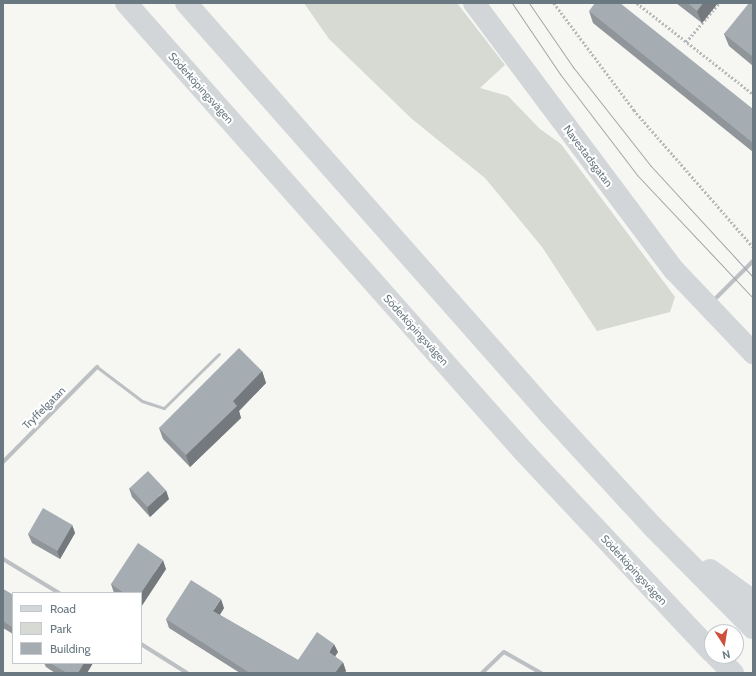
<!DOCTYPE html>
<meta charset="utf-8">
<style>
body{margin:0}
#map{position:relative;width:756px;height:676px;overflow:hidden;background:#f6f6f3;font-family:Cabin,sans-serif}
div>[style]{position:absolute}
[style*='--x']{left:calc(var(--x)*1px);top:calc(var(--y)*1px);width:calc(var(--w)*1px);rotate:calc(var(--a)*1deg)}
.green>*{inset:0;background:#d6dad3}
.path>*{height:2.5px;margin-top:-1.25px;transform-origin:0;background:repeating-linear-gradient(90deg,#b6babc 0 2px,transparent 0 4px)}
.lane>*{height:3px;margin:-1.5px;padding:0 1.5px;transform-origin:1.5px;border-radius:1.5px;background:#bcc0c3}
.street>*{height:4px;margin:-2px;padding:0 2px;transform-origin:2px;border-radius:2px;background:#bcc0c3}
.secondary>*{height:22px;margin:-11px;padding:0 11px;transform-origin:11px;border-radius:11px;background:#d2d6d9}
.highway>*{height:22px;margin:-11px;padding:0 11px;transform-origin:11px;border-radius:11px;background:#d2d6d9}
.tram>*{height:1px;margin:-0.5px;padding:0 0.5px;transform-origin:0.5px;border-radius:0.5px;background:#9ea5a9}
.wall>*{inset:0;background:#8f9599}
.shaded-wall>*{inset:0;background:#74797d}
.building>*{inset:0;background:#a6adb2;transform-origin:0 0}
span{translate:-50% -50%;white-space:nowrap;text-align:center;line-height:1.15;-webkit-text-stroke:4px #fff;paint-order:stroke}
.street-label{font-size:11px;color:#697881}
.frame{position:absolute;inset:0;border:4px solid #697881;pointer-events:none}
.legend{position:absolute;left:12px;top:592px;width:130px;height:72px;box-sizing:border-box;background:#fff;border:1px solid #c3c9cd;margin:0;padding:5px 7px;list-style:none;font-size:12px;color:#697881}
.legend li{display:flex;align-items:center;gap:8px;height:20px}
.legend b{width:20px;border:1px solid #c3c9cd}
.north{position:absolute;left:704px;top:624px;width:40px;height:40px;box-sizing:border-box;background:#fff;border:1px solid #c3c9cd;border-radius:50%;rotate:168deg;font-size:11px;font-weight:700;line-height:16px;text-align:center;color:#697881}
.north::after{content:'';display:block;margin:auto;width:14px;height:18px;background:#ce4f3b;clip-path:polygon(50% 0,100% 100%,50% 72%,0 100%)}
</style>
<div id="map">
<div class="green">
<div style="clip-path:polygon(304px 3px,457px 3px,505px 65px,480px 88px,508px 96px,540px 129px,561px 144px,675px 297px,670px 312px,597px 331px,542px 247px,485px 178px,412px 119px,329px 39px)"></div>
</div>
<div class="path">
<div style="--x:554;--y:3;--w:134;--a:53.2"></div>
<div style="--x:634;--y:110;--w:181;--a:49"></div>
<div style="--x:637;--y:3;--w:147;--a:38.1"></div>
<div style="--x:686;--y:42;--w:51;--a:-49.8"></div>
</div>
<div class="lane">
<div style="--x:97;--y:367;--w:56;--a:37.1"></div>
<div style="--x:142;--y:401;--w:23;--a:18"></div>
<div style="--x:164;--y:408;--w:77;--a:-44.5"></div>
</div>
<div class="street">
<div style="--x:712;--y:302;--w:58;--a:-45"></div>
<div style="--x:3;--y:462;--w:134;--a:-45.3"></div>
<div style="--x:3;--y:559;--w:66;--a:31.3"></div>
<div style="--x:141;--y:644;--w:54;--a:32.2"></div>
<div style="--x:482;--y:673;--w:30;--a:-44"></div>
<div style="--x:504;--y:652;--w:43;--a:29.6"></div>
</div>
<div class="secondary">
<div style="--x:474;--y:3;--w:334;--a:53.2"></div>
<div style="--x:674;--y:270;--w:115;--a:46.4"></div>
</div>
<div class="highway">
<div style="--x:126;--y:3;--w:600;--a:48.45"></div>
<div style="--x:524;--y:452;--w:274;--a:46.8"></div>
<div style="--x:186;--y:3;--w:550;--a:48.54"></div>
<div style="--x:550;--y:415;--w:152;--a:47.4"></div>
<div style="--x:653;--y:527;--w:142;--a:45.3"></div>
<div style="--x:710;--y:570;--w:53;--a:35.8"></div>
<div style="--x:716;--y:656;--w:24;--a:45"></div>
</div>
<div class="tram">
<div style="--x:512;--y:3;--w:86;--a:55.9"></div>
<div style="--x:560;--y:74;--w:128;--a:52.6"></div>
<div style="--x:638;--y:176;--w:168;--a:46.7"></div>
<div style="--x:529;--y:3;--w:78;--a:55.5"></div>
<div style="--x:573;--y:67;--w:125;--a:51.8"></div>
<div style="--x:650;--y:165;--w:152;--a:47.4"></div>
</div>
<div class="wall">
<div style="clip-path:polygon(676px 3px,718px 3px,702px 23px)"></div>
<div style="clip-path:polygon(753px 3px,753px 66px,729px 46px,724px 34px)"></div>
<div style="clip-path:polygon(589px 11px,753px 109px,753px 152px,593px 23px)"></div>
<div style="clip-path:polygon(262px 371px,266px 383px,239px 411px,241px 418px,190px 467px,163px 439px,159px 428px)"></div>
<div style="clip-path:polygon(129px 488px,169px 499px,150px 517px,132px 497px)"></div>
<div style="clip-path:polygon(72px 525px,75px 533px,60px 559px,32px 543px,28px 534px)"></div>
<div style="clip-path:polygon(166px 569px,141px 607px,141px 593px,114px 593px,111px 584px)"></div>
<div style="clip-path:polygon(3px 589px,13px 595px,13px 634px,3px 628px)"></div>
<div style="clip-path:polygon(224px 608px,220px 615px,298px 660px,338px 652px,335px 656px,346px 671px,344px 673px,240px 673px,169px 628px,166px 619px)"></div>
<div style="clip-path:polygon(44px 663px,93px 663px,87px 673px,55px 673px,46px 667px)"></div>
</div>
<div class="shaded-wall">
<div style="clip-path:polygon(703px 3px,718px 3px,702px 23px,697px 11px)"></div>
<div style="clip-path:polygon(262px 371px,266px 383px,239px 411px,241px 418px,190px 467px,186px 455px,233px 401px)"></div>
<div style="clip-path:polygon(166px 490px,169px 499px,150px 517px,147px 508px)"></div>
<div style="clip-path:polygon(72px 525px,75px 533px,60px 559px,57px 551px)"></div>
<div style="clip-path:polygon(163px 560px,166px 569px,141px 607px,141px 593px)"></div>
<div style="clip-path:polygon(221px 599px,224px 608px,216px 620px,213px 611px)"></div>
<div style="clip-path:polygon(334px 644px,338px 652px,332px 661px,329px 652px)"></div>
<div style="clip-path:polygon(343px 662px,346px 671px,344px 673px,335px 673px)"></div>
<div style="clip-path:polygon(84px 663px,93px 663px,87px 673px,78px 673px)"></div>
</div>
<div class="building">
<div style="clip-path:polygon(595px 3px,620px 3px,753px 109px,753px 143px,589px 11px)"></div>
<div style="clip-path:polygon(688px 3px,703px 3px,697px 11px)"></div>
<div style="clip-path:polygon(749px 3px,753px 3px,753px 57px,724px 34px)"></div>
<div style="clip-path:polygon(239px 348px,262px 371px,233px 401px,237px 406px,186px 455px,159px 428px)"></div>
<div style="left:148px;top:471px;width:26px;height:25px;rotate:47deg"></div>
<div style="left:43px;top:508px;width:34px;height:30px;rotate:30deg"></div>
<div style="clip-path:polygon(138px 543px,163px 560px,141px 593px,124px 593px,111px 584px)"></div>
<div style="clip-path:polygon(191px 580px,221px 599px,213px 611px,298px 660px,317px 632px,334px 644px,329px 652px,343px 662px,335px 673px,250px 673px,166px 619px)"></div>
<div style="clip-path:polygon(3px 589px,13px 595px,13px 625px,12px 627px,3px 621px)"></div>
<div style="clip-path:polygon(50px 663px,84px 663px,78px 673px,67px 673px)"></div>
</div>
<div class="street-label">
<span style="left:201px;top:88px;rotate:48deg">Söderköpingsvägen</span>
<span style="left:588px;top:156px;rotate:53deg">Navestadsgatan</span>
<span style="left:416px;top:330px;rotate:48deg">Söderköpingsvägen</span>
<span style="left:44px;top:408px;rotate:-45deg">Tryffelgatan</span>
<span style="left:634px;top:570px;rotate:47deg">Söderköpingsvägen</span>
</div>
<div class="frame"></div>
<ul class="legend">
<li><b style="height:5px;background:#d2d6d9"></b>Road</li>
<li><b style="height:11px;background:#d6dad3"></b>Park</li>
<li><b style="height:11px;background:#a6adb2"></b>Building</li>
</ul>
<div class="north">N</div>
</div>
